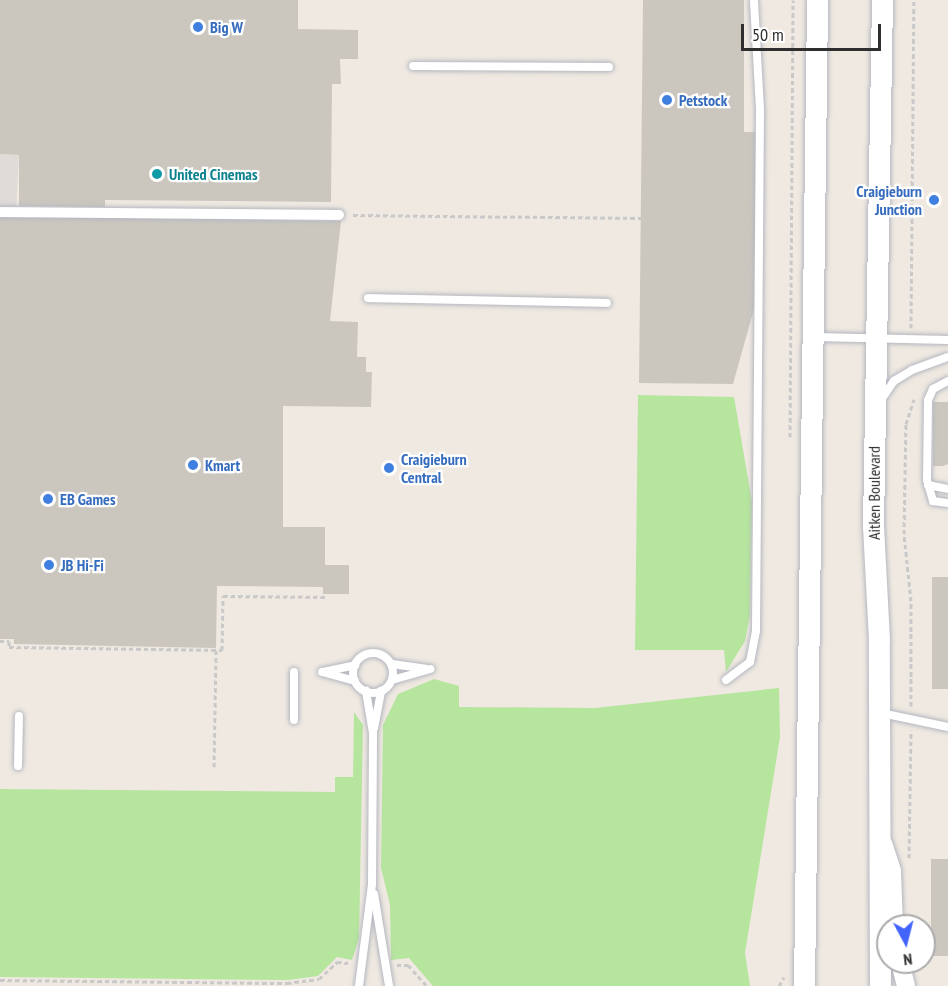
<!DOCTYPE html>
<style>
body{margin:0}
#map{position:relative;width:948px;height:986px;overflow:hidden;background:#efe9e1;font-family:"PT Sans Narrow",sans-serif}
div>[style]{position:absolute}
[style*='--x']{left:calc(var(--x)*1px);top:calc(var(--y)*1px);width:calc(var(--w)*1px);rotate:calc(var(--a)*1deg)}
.green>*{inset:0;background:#b6e59e}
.plaza>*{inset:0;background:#dfdcd8;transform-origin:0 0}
.building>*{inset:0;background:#cbc7bf;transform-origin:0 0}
.path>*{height:3px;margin-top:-1.5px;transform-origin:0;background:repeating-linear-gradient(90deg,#c9c9c9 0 4.5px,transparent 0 7.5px)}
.roads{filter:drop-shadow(0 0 2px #b4b7c1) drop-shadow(0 0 2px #b4b7c1)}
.service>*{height:8px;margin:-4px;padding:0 4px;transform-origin:4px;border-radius:4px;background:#fff}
.service>.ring{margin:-4px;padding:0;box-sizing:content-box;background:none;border:8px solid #fff;border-radius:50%}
.pedestrian>*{height:10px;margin:-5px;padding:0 5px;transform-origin:5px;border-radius:5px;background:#fff}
.tertiary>*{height:18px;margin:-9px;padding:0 9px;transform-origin:9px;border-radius:9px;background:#fff}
.secondary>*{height:21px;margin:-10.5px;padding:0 10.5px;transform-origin:10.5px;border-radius:10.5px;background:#fff}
.dots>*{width:16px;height:16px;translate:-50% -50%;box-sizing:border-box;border:3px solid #fff;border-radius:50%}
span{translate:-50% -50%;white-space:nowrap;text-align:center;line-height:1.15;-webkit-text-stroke:4.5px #fff;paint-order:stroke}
.shop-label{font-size:16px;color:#366cbe;font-weight:700}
.left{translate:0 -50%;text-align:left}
.right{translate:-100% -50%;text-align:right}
.culture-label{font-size:16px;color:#0d838f;font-weight:700}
.street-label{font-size:16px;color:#2e2e2e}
.north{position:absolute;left:876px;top:914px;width:60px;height:60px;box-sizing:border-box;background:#fff;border:2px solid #ababab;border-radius:50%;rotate:173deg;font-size:16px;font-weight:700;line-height:24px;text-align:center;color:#2e2e2e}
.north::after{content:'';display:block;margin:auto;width:21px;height:27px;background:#4264fb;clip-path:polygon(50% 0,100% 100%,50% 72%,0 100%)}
.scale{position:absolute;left:741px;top:24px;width:140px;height:27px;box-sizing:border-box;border:3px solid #2e2e2e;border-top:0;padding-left:8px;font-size:18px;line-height:21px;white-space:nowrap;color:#2e2e2e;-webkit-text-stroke:4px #fff;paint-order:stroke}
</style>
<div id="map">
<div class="green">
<div style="clip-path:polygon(638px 395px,734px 397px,752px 502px,750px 615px,745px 641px,726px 672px,724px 650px,635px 650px)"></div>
<div style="clip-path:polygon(434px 679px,459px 686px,459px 707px,595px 708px,779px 688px,780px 737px,745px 953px,750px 986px,433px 986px,409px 958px,391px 960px,390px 905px,381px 868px,383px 725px,398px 694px)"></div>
<div style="clip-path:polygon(354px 712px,363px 725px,359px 939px,352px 960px,337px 957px,318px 976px,288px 980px,0 977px,0 789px,335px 792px,335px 777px,353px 777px)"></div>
</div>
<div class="plaza">
<div style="left:0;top:154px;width:19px;height:58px;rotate:3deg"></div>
</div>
<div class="building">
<div style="clip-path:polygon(0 0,298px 0,298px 29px,358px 30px,358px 59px,340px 59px,341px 84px,332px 84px,331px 202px,105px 200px,105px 207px,19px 206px,19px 155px,0 154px)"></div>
<div style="clip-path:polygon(643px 0,744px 0,744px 132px,756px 132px,754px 309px,733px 384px,639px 383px)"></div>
<div style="clip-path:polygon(0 216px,341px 221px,330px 321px,358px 322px,357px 357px,366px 357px,366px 372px,372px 372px,371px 407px,283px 406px,283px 527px,325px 527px,325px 565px,349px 565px,349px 594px,323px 594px,323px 587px,217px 586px,216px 648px,14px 644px,14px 639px,0 639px)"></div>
<div style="clip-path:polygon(933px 402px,948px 402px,948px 464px,943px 466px,933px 466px)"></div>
<div style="left:932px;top:577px;width:16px;height:112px"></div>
<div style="left:931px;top:859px;width:17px;height:97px"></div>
</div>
<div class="path">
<div style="--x:353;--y:215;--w:288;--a:0.6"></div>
<div style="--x:911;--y:328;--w:328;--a:-89.5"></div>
<div style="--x:790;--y:437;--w:437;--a:-89.6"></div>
<div style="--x:0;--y:641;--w:9;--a:0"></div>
<div style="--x:9;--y:641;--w:6;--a:90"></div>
<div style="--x:9;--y:647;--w:213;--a:0.8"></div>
<div style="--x:222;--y:650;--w:54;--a:-88.9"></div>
<div style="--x:223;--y:596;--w:104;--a:0.6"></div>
<div style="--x:911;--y:706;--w:105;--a:-90"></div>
<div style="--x:911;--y:601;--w:67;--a:-96"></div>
<div style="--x:904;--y:534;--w:110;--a:-89"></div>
<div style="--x:906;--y:424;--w:26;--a:-72"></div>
<div style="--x:214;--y:767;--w:117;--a:-89"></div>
<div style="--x:909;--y:858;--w:128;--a:-89.1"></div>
<div style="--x:397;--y:965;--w:11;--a:0"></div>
<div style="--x:408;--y:965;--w:28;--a:48"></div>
<div style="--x:0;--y:980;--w:287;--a:0.6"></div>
<div style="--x:287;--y:983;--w:32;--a:-7"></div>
<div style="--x:319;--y:979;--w:25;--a:-43"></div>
<div style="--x:337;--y:962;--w:11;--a:5"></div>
<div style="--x:779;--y:986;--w:10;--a:-61"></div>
</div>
<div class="roads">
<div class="service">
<div style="--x:413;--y:66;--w:196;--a:0.3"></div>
<div style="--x:368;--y:298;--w:239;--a:1.2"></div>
<div style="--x:815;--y:337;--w:133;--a:1.3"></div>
<div style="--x:948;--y:381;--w:17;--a:152"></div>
<div style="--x:933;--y:389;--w:12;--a:114"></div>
<div style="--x:928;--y:400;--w:80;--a:90.7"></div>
<div style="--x:927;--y:480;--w:22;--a:74"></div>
<div style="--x:933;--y:501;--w:15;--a:8"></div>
<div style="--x:881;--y:400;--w:23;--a:-56"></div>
<div style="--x:894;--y:381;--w:21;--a:-31"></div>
<div style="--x:912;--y:370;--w:38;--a:-20"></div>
<div style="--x:928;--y:485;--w:20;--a:11"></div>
<div class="ring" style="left:353px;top:653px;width:32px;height:32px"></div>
<div style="--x:392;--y:664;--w:34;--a:8"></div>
<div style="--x:322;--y:672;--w:34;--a:15"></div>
<div style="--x:323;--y:672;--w:33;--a:-12"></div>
<div style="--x:392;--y:680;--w:40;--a:-16"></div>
<div style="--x:726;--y:680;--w:30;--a:-37"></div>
<div style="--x:750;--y:662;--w:32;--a:-79"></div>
<div style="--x:756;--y:631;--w:522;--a:-89.56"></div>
<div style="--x:760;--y:109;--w:109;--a:-93.2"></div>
<div style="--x:881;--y:713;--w:68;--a:11.8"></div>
<div style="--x:294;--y:720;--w:48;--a:-90"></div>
<div style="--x:374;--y:728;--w:38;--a:-79"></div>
<div style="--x:18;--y:766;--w:50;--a:-88.9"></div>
<div style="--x:374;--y:894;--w:93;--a:80.7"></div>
<div style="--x:359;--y:986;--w:103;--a:-82.7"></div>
<div style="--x:372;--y:884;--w:151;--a:-89.6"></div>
<div style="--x:373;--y:733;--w:43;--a:-99.5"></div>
</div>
<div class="pedestrian">
<div style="--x:0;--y:212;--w:339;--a:0.5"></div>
</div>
<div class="tertiary">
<div style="--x:883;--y:843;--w:29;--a:72"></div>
<div style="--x:892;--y:871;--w:55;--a:87.9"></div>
<div style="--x:900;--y:962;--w:25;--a:76"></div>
</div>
<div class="secondary">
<div style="--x:804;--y:986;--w:986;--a:-89.24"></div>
<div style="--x:880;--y:986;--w:346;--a:-90.2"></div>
<div style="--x:879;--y:640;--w:114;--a:-93"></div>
<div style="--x:873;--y:526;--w:526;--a:-89.02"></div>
</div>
</div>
<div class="dots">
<div style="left:198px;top:27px;background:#3f7fe0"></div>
<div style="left:667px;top:100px;background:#3f7fe0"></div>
<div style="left:157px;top:174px;background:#0f9aa8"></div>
<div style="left:934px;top:200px;background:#3f7fe0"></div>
<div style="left:193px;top:465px;background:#3f7fe0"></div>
<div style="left:389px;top:468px;background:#3f7fe0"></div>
<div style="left:48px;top:499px;background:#3f7fe0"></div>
<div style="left:49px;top:565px;background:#3f7fe0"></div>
</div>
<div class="shop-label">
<span class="left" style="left:210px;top:27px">Big W</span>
<span class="left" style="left:679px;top:100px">Petstock</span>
<span class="right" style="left:922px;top:200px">Craigieburn<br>Junction</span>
<span class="left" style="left:401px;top:468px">Craigieburn<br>Central</span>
<span class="left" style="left:205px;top:465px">Kmart</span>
<span class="left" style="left:60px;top:499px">EB Games</span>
<span class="left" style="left:61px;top:565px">JB Hi-Fi</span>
</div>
<div class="culture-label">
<span class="left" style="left:169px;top:174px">United Cinemas</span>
</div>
<div class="street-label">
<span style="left:874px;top:493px;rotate:-90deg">Aitken Boulevard</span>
</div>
<div class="north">N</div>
<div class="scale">50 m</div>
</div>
